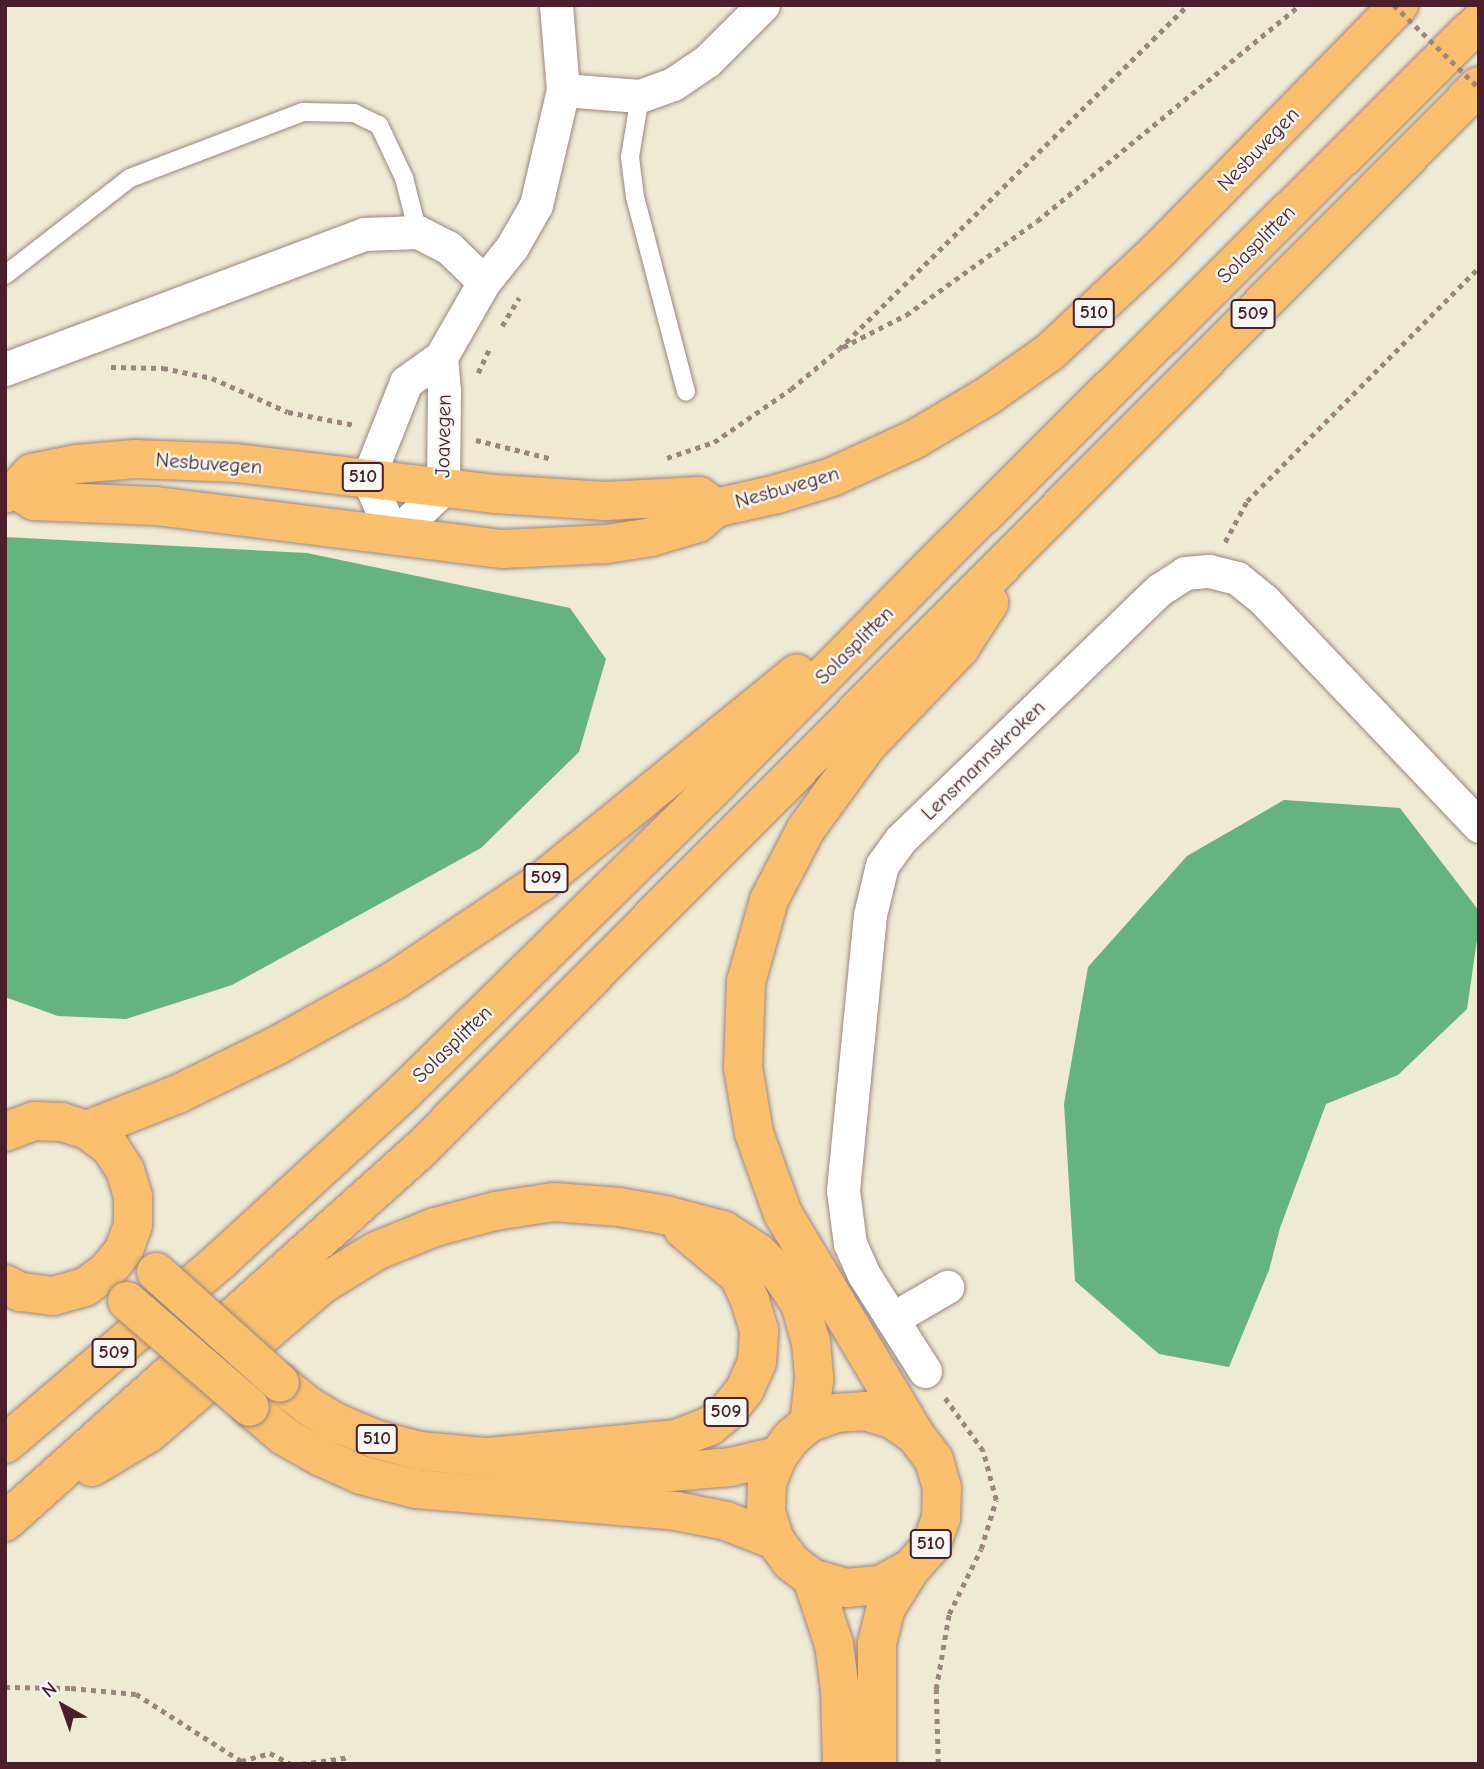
<!DOCTYPE html>
<style>
body{margin:0}
#map{position:relative;width:1484px;height:1769px;overflow:hidden;background:#eeead4;font-family:"Comic Neue",sans-serif}
div>[style]{position:absolute}
[style*='--x']{left:calc(var(--x)*1px);top:calc(var(--y)*1px);width:calc(var(--w)*1px);rotate:calc(var(--a)*1deg)}
.forest>*{inset:0;background:#65b37e}
.path>*{height:4.5px;margin-top:-2.25px;transform-origin:0;background:repeating-linear-gradient(90deg,#9c8480 0 5px,transparent 0 10px)}
.roads{filter:drop-shadow(0 0 2px #9c8480) drop-shadow(0 0 2px #9c8480)}
.service>*{height:18px;margin:-9px;padding:0 9px;transform-origin:9px;border-radius:9px;background:#fff}
.minor>*{height:33px;margin:-16.5px;padding:0 16.5px;transform-origin:16.5px;border-radius:16.5px;background:#fff}
.primary>*{height:38px;margin:-19px;padding:0 19px;transform-origin:19px;border-radius:19px;background:#f9bf6d}
.trunk>*{height:38px;margin:-19px;padding:0 19px;transform-origin:19px;border-radius:19px;background:#f9bf6d}
.path-bridge>*{height:4.5px;margin-top:-2.25px;transform-origin:0;background:repeating-linear-gradient(90deg,#9c8480 0 5px,transparent 0 10px)}
.bridges{filter:drop-shadow(0 0 2px #9c8480) drop-shadow(0 0 2px #9c8480)}
.primary-bridge>*{height:38px;margin:-19px;padding:0 19px;transform-origin:19px;border-radius:19px;background:#f9bf6d}
span{translate:-50% -50%;white-space:nowrap;text-align:center;line-height:1.15;-webkit-text-stroke:5px #f6f6f2;paint-order:stroke}
.shield-label span{padding:2px 5px;background:#f6f6f2;border:2px solid;border-radius:5px;-webkit-text-stroke-width:0}
.shield-label{font-size:19px;color:#4a1f2b;font-weight:700}
.street-label{font-size:21px;color:#4a1f2b}
.frame{position:absolute;inset:0;border:7px solid #4a1f2b;pointer-events:none}
.north{position:absolute;left:28px;top:1671px;width:70px;height:70px;-webkit-text-stroke:5px #f6f6f2;paint-order:stroke;rotate:320deg;font-size:19px;font-weight:700;line-height:28px;text-align:center;color:#4a1f2b}
.north::after{content:'';display:block;margin:auto;width:24px;height:32px;background:#4a1f2b;clip-path:polygon(50% 0,100% 100%,50% 72%,0 100%)}
</style>
<div id="map">
<div class="forest">
<div style="clip-path:polygon(5px 537px,307px 553px,570px 608px,606px 659px,579px 752px,481px 848px,232px 985px,126px 1019px,58px 1016px,5px 997px)"></div>
<div style="clip-path:polygon(1284px 800px,1400px 808px,1479px 911px,1479px 926px,1467px 1009px,1398px 1075px,1326px 1104px,1280px 1228px,1269px 1270px,1229px 1367px,1159px 1354px,1075px 1281px,1064px 1104px,1088px 967px,1187px 856px)"></div>
</div>
<div class="path">
<div style="--x:502;--y:326;--w:33;--a:-59"></div>
<div style="--x:843;--y:347;--w:71;--a:-26.9"></div>
<div style="--x:906;--y:315;--w:161;--a:-35.7"></div>
<div style="--x:1037;--y:221;--w:340;--a:-39.4"></div>
<div style="--x:111;--y:367;--w:52;--a:1.1"></div>
<div style="--x:163;--y:368;--w:50;--a:11.5"></div>
<div style="--x:212;--y:378;--w:83;--a:24.1"></div>
<div style="--x:288;--y:412;--w:68;--a:11"></div>
<div style="--x:478;--y:373;--w:26;--a:-65"></div>
<div style="--x:476;--y:440;--w:79;--a:13.9"></div>
<div style="--x:667;--y:458;--w:50;--a:-18.8"></div>
<div style="--x:714;--y:442;--w:93;--a:-34.5"></div>
<div style="--x:791;--y:389;--w:62;--a:-39.8"></div>
<div style="--x:839;--y:349;--w:490;--a:-44.6"></div>
<div style="--x:1225;--y:542;--w:47;--a:-61.8"></div>
<div style="--x:1247;--y:501;--w:330;--a:-45.2"></div>
<div style="--x:5;--y:1687;--w:66;--a:0.9"></div>
<div style="--x:71;--y:1688;--w:65;--a:5.3"></div>
<div style="--x:136;--y:1694;--w:125;--a:32.5"></div>
<div style="--x:241;--y:1761;--w:30;--a:-15"></div>
<div style="--x:270;--y:1753;--w:24;--a:28"></div>
<div style="--x:301;--y:1764;--w:50;--a:-8"></div>
<div style="--x:938;--y:1764;--w:75;--a:-91.5"></div>
<div style="--x:936;--y:1689;--w:76;--a:-80.2"></div>
<div style="--x:949;--y:1614;--w:72;--a:-63.8"></div>
<div style="--x:981;--y:1549;--w:51;--a:-73"></div>
<div style="--x:996;--y:1500;--w:51;--a:-104.9"></div>
<div style="--x:983;--y:1451;--w:67;--a:-125.8"></div>
</div>
<div class="roads">
<div class="service">
<div style="--x:640;--y:96;--w:62;--a:99.3"></div>
<div style="--x:630;--y:157;--w:40;--a:82.9"></div>
<div style="--x:635;--y:197;--w:201;--a:75.3"></div>
<div style="--x:5;--y:275;--w:158;--a:-37.8"></div>
<div style="--x:130;--y:178;--w:185;--a:-20.9"></div>
<div style="--x:303;--y:112;--w:51;--a:1.1"></div>
<div style="--x:354;--y:113;--w:28;--a:26"></div>
<div style="--x:379;--y:125;--w:59;--a:64.7"></div>
<div style="--x:404;--y:178;--w:56;--a:75.5"></div>
</div>
<div class="minor">
<div style="--x:563;--y:90;--w:77;--a:4.5"></div>
<div style="--x:640;--y:96;--w:35;--a:-20"></div>
<div style="--x:673;--y:84;--w:41;--a:-34.1"></div>
<div style="--x:707;--y:61;--w:79;--a:-45"></div>
<div style="--x:441;--y:357;--w:32;--a:85"></div>
<div style="--x:444;--y:389;--w:100;--a:90.6"></div>
<div style="--x:443;--y:489;--w:69;--a:136.8"></div>
<div style="--x:393;--y:536;--w:63;--a:-113.3"></div>
<div style="--x:368;--y:478;--w:103;--a:-68.4"></div>
<div style="--x:406;--y:382;--w:43;--a:-35.5"></div>
<div style="--x:441;--y:357;--w:86;--a:-60.2"></div>
<div style="--x:484;--y:282;--w:45;--a:-51.3"></div>
<div style="--x:512;--y:247;--w:48;--a:-60.3"></div>
<div style="--x:536;--y:205;--w:118;--a:-76.8"></div>
<div style="--x:563;--y:90;--w:85;--a:-94.7"></div>
<div style="--x:5;--y:369;--w:384;--a:-20.6"></div>
<div style="--x:364;--y:234;--w:54;--a:-2.1"></div>
<div style="--x:418;--y:232;--w:34;--a:27"></div>
<div style="--x:448;--y:247;--w:50;--a:44.2"></div>
<div style="--x:892;--y:1319;--w:64;--a:-30.2"></div>
<div style="--x:925;--y:1371;--w:114;--a:-122.4"></div>
<div style="--x:864;--y:1275;--w:34;--a:-114"></div>
<div style="--x:850;--y:1244;--w:54;--a:-97.4"></div>
<div style="--x:843;--y:1190;--w:276;--a:-84.4"></div>
<div style="--x:870;--y:915;--w:51;--a:-76.5"></div>
<div style="--x:882;--y:865;--w:31;--a:-54"></div>
<div style="--x:900;--y:840;--w:360;--a:-44"></div>
<div style="--x:1159;--y:590;--w:31;--a:-33"></div>
<div style="--x:1185;--y:573;--w:24;--a:-5"></div>
<div style="--x:1209;--y:571;--w:29;--a:14"></div>
<div style="--x:1237;--y:578;--w:35;--a:39"></div>
<div style="--x:1264;--y:600;--w:312;--a:46.4"></div>
</div>
<div class="primary">
<div style="--x:16;--y:490;--w:23;--a:-47"></div>
<div style="--x:32;--y:473;--w:46;--a:-11.3"></div>
<div style="--x:77;--y:464;--w:58;--a:-4.9"></div>
<div style="--x:135;--y:459;--w:101;--a:2.3"></div>
<div style="--x:236;--y:463;--w:261;--a:6.8"></div>
<div style="--x:495;--y:494;--w:111;--a:3.6"></div>
<div style="--x:606;--y:501;--w:93;--a:-3.1"></div>
<div style="--x:699;--y:496;--w:20;--a:37"></div>
<div style="--x:715;--y:508;--w:64;--a:-12.7"></div>
<div style="--x:777;--y:494;--w:58;--a:-17.2"></div>
<div style="--x:832;--y:477;--w:91;--a:-24.6"></div>
<div style="--x:915;--y:439;--w:86;--a:-30.7"></div>
<div style="--x:989;--y:395;--w:75;--a:-35.2"></div>
<div style="--x:1050;--y:352;--w:151;--a:-43.1"></div>
<div style="--x:1160;--y:249;--w:342;--a:-45.6"></div>
<div style="--x:5;--y:494;--w:12;--a:-20"></div>
<div style="--x:16;--y:490;--w:21;--a:31"></div>
<div style="--x:34;--y:501;--w:122;--a:2.3"></div>
<div style="--x:156;--y:506;--w:350;--a:7.1"></div>
<div style="--x:503;--y:549;--w:104;--a:-2.8"></div>
<div style="--x:607;--y:544;--w:45;--a:-9"></div>
<div style="--x:651;--y:537;--w:49;--a:-16.6"></div>
<div style="--x:698;--y:523;--w:23;--a:-41"></div>
<div style="--x:5;--y:1132;--w:31;--a:-21"></div>
<div style="--x:34;--y:1121;--w:28;--a:2"></div>
<div style="--x:62;--y:1122;--w:26;--a:18"></div>
<div style="--x:87;--y:1130;--w:29;--a:36"></div>
<div style="--x:110;--y:1147;--w:27;--a:57"></div>
<div style="--x:125;--y:1170;--w:28;--a:73"></div>
<div style="--x:133;--y:1197;--w:28;--a:90"></div>
<div style="--x:133;--y:1225;--w:27;--a:110"></div>
<div style="--x:124;--y:1250;--w:27;--a:129"></div>
<div style="--x:107;--y:1271;--w:27;--a:144"></div>
<div style="--x:85;--y:1287;--w:33;--a:164"></div>
<div style="--x:53;--y:1296;--w:33;--a:-173"></div>
<div style="--x:20;--y:1292;--w:17;--a:-152"></div>
<div style="--x:280;--y:1383;--w:35;--a:39"></div>
<div style="--x:307;--y:1405;--w:33;--a:31"></div>
<div style="--x:335;--y:1422;--w:43;--a:23"></div>
<div style="--x:375;--y:1439;--w:47;--a:14.9"></div>
<div style="--x:420;--y:1451;--w:240;--a:5.3"></div>
<div style="--x:659;--y:1473;--w:71;--a:-4.8"></div>
<div style="--x:730;--y:1467;--w:49;--a:-12.9"></div>
<div style="--x:778;--y:1456;--w:22;--a:-54"></div>
<div style="--x:791;--y:1438;--w:23;--a:-40"></div>
<div style="--x:809;--y:1423;--w:29;--a:-20"></div>
<div style="--x:836;--y:1413;--w:29;--a:-4"></div>
<div style="--x:865;--y:1411;--w:28;--a:17"></div>
<div style="--x:892;--y:1419;--w:29;--a:35"></div>
<div style="--x:916;--y:1436;--w:30;--a:53"></div>
<div style="--x:934;--y:1460;--w:29;--a:74"></div>
<div style="--x:942;--y:1488;--w:30;--a:92"></div>
<div style="--x:941;--y:1518;--w:30;--a:110"></div>
<div style="--x:931;--y:1546;--w:30;--a:132"></div>
<div style="--x:911;--y:1568;--w:35;--a:151"></div>
<div style="--x:880;--y:1585;--w:34;--a:175"></div>
<div style="--x:846;--y:1588;--w:35;--a:-164"></div>
<div style="--x:812;--y:1578;--w:26;--a:-143"></div>
<div style="--x:791;--y:1562;--w:27;--a:-126"></div>
<div style="--x:775;--y:1540;--w:29;--a:-108"></div>
<div style="--x:766;--y:1512;--w:29;--a:-88"></div>
<div style="--x:767;--y:1483;--w:29;--a:-68"></div>
<div style="--x:250;--y:1407;--w:45;--a:40.5"></div>
<div style="--x:284;--y:1436;--w:43;--a:29.6"></div>
<div style="--x:321;--y:1457;--w:44;--a:24.2"></div>
<div style="--x:361;--y:1475;--w:57;--a:14.3"></div>
<div style="--x:416;--y:1489;--w:261;--a:4.8"></div>
<div style="--x:676;--y:1511;--w:51;--a:11.3"></div>
<div style="--x:726;--y:1521;--w:53;--a:21.2"></div>
<div style="--x:812;--y:1578;--w:70;--a:71.6"></div>
<div style="--x:834;--y:1644;--w:46;--a:82.6"></div>
<div style="--x:840;--y:1690;--w:74;--a:88.5"></div>
<div style="--x:877;--y:1764;--w:121;--a:-90"></div>
<div style="--x:877;--y:1643;--w:36;--a:-76"></div>
<div style="--x:886;--y:1608;--w:47;--a:-58"></div>
</div>
<div class="trunk">
<div style="--x:87;--y:1130;--w:98;--a:-21.6"></div>
<div style="--x:178;--y:1094;--w:109;--a:-26.1"></div>
<div style="--x:276;--y:1046;--w:136;--a:-29"></div>
<div style="--x:395;--y:980;--w:176;--a:-33.9"></div>
<div style="--x:541;--y:882;--w:330;--a:-39.2"></div>
<div style="--x:916;--y:1436;--w:259;--a:-120.9"></div>
<div style="--x:783;--y:1214;--w:86;--a:-109.7"></div>
<div style="--x:754;--y:1133;--w:67;--a:-99.5"></div>
<div style="--x:743;--y:1067;--w:85;--a:-88"></div>
<div style="--x:746;--y:982;--w:85;--a:-74.3"></div>
<div style="--x:769;--y:900;--w:80;--a:-62.5"></div>
<div style="--x:806;--y:829;--w:104;--a:-54"></div>
<div style="--x:867;--y:745;--w:134;--a:-46.2"></div>
<div style="--x:960;--y:648;--w:54;--a:-57.2"></div>
<div style="--x:5;--y:1444;--w:285;--a:-40.4"></div>
<div style="--x:222;--y:1259;--w:244;--a:-42.5"></div>
<div style="--x:402;--y:1094;--w:445;--a:-44.5"></div>
<div style="--x:719;--y:782;--w:333;--a:-45.4"></div>
<div style="--x:953;--y:545;--w:742;--a:-44.84"></div>
<div style="--x:489;--y:1457;--w:188;--a:-5.5"></div>
<div style="--x:676;--y:1439;--w:36;--a:-21"></div>
<div style="--x:710;--y:1426;--w:23;--a:-40"></div>
<div style="--x:728;--y:1411;--w:28;--a:-52"></div>
<div style="--x:745;--y:1389;--w:30;--a:-66"></div>
<div style="--x:757;--y:1362;--w:32;--a:-86"></div>
<div style="--x:759;--y:1330;--w:31;--a:-107"></div>
<div style="--x:750;--y:1300;--w:26;--a:-115"></div>
<div style="--x:739;--y:1276;--w:73;--a:-140"></div>
<div style="--x:92;--y:1467;--w:66;--a:-30.8"></div>
<div style="--x:149;--y:1433;--w:227;--a:-40.7"></div>
<div style="--x:321;--y:1285;--w:65;--a:-31.7"></div>
<div style="--x:376;--y:1251;--w:64;--a:-22.1"></div>
<div style="--x:435;--y:1227;--w:62;--a:-14.9"></div>
<div style="--x:495;--y:1211;--w:60;--a:-8.7"></div>
<div style="--x:554;--y:1202;--w:65;--a:4.4"></div>
<div style="--x:619;--y:1207;--w:47;--a:9.9"></div>
<div style="--x:665;--y:1215;--w:60;--a:14.5"></div>
<div style="--x:723;--y:1230;--w:40;--a:32.9"></div>
<div style="--x:757;--y:1252;--w:32;--a:44"></div>
<div style="--x:780;--y:1274;--w:36;--a:56"></div>
<div style="--x:800;--y:1304;--w:40;--a:74"></div>
<div style="--x:811;--y:1342;--w:38;--a:85"></div>
<div style="--x:814;--y:1380;--w:43;--a:96.6"></div>
<div style="--x:5;--y:1522;--w:560;--a:-41.89"></div>
<div style="--x:422;--y:1148;--w:1498;--a:-45.14"></div>
</div>
</div>
<div class="path-bridge">
<div style="--x:1394;--y:5;--w:119;--a:44.3"></div>
</div>
<div class="bridges">
<div class="primary-bridge">
<div style="--x:156;--y:1272;--w:166;--a:41.8"></div>
<div style="--x:127;--y:1301;--w:162;--a:40.8"></div>
</div>
</div>
<div class="shield-label">
<span style="left:1094px;top:313px">510</span>
<span style="left:1253px;top:314px">509</span>
<span style="left:363px;top:477px">510</span>
<span style="left:546px;top:878px">509</span>
<span style="left:114px;top:1353px">509</span>
<span style="left:726px;top:1412px">509</span>
<span style="left:377px;top:1439px">510</span>
<span style="left:931px;top:1544px">510</span>
</div>
<div class="street-label">
<span style="left:1258px;top:149px;rotate:-46deg">Nesbuvegen</span>
<span style="left:1256px;top:244px;rotate:-45deg">Solasplitten</span>
<span style="left:443px;top:436px;rotate:-89deg">Joavegen</span>
<span style="left:209px;top:463px;rotate:4deg">Nesbuvegen</span>
<span style="left:787px;top:487px;rotate:-16deg">Nesbuvegen</span>
<span style="left:854px;top:645px;rotate:-45deg">Solasplitten</span>
<span style="left:983px;top:760px;rotate:-44deg">Lensmannskroken</span>
<span style="left:452px;top:1044px;rotate:-44deg">Solasplitten</span>
</div>
<div class="frame"></div>
<div class="north">N</div>
</div>
